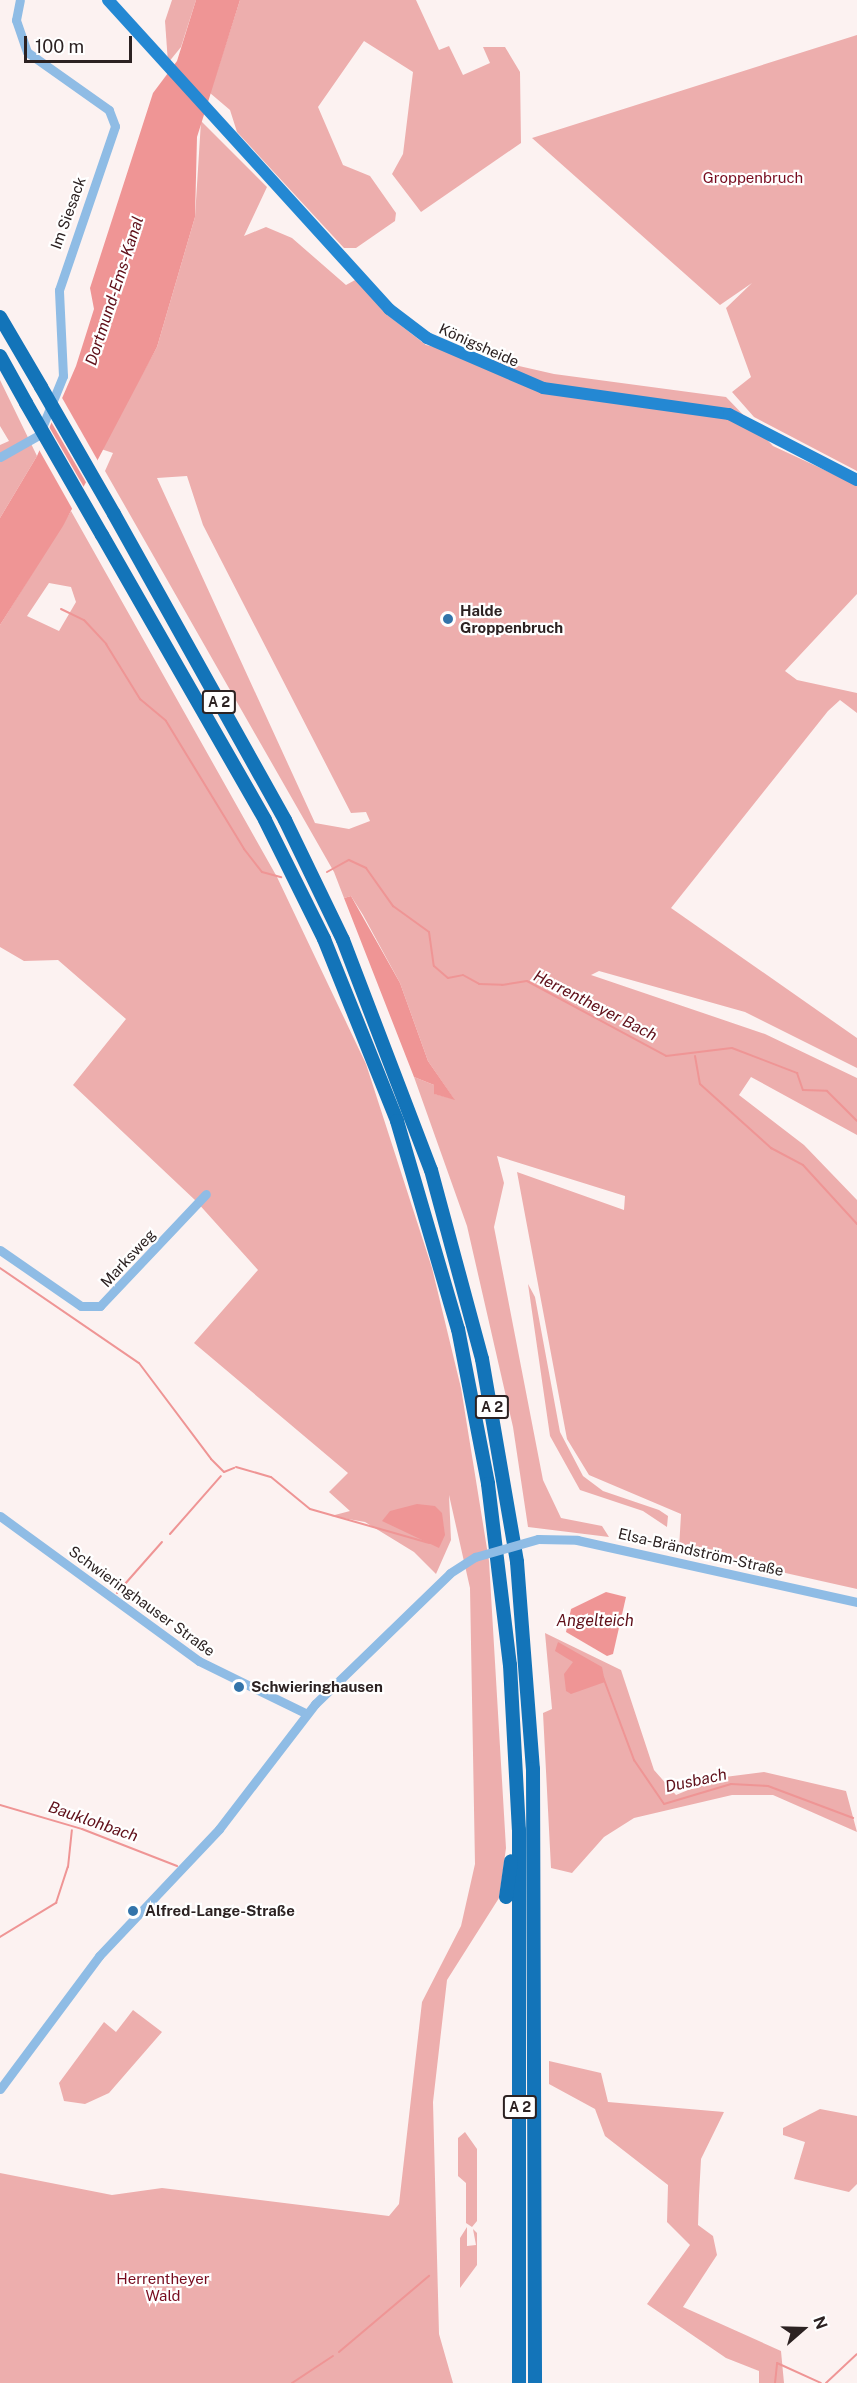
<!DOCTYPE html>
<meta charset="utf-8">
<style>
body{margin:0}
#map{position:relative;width:857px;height:2383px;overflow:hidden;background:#fcf2f1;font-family:"Public Sans",sans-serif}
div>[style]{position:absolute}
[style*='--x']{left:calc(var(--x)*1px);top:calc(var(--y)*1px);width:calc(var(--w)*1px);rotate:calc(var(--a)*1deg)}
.green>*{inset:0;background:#edaead}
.water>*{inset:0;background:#ef9595}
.pier>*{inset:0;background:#fcf2f1}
.stream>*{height:2px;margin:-1px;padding:0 1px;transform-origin:1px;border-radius:1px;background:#ef9595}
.minor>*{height:9px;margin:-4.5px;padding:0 4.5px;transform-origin:4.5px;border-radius:4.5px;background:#8fbce5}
.major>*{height:12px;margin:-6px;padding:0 6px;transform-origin:6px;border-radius:6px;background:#2488d3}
.highway>*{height:14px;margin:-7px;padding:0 7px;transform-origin:7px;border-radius:7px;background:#1374b9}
.minor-bridge>*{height:9px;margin:-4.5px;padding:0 4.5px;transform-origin:4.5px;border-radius:4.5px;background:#8fbce5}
.highway-bridge>*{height:14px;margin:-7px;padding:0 7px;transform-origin:7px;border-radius:7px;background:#1374b9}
.dots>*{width:16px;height:16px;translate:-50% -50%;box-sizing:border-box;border:3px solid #fff;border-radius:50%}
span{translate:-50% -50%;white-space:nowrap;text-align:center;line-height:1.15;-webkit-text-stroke:4.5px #fff;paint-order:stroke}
.shield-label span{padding:2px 4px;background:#fff;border:2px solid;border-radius:4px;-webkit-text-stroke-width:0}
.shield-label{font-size:14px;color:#2c2222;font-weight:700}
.park-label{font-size:15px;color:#780c1f}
.street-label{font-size:15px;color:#2c2222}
.poi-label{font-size:15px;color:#2c2222;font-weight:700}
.left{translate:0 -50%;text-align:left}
.water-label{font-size:16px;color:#5f0f19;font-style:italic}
.north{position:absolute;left:773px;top:2299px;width:60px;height:60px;-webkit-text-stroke:4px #fff;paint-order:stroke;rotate:70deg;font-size:16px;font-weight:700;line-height:24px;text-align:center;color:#2c2222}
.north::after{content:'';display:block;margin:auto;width:21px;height:27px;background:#2c2222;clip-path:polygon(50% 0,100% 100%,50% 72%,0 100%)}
.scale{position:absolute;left:24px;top:36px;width:108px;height:27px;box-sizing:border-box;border:3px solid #2c2222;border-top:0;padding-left:8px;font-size:18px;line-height:21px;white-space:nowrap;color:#2c2222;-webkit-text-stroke:4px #fff;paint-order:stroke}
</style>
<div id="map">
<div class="green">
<div style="clip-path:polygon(172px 0,196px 0,181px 47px,168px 63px,165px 21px)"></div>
<div style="clip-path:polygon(240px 0,416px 0,439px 50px,449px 46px,463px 75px,490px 63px,483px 47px,505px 47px,520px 72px,521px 143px,421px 212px,392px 174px,403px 154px,413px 72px,364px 41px,318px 107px,343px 165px,370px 176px,396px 213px,395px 221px,356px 248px,344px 248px,237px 132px,230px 110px,210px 93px)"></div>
<div style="clip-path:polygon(857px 35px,857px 471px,754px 417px,732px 392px,751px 377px,726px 308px,752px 283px,720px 305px,532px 138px)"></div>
<div style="clip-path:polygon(evenodd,201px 121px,267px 187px,244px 236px,266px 227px,292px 238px,346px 285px,357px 279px,385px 313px,426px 345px,554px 374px,726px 397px,773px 446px,857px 485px,857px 594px,785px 671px,797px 680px,857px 693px,857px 713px,840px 700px,828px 711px,671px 908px,857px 1038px,857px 1068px,745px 1012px,599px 971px,591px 975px,765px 1034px,857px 1078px,857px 1135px,751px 1077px,739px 1095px,804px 1145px,857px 1200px,857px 1589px,679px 1549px,681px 1514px,589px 1475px,567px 1439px,517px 1172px,624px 1210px,625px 1196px,497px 1156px,504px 1183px,494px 1227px,543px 1480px,561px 1518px,602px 1526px,609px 1537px,528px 1527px,513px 1427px,467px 1226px,414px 1077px,434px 1085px,435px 1094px,454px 1099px,428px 1061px,400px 983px,363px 915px,351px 896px,344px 898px,334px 872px,105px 471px,113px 453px,101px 449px,157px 347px,195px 217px,201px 121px,187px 476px,203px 525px,351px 813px,366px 812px,370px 821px,349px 829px,315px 823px,157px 478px,187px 476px)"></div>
<div style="clip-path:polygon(0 380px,37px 456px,0 518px,0 445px,9px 441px,0 426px)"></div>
<div style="clip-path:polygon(evenodd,71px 511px,277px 877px,366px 1064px,432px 1268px,461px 1388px,489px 1561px,506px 1848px,499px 1898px,447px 1980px,433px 2102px,439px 2334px,453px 2383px,0 2383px,0 2173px,112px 2195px,162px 2188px,389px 2216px,399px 2204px,422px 2002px,461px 1926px,475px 1864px,470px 1588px,449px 1495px,451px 1540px,436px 1574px,414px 1552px,365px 1522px,331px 1516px,350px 1511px,329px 1492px,348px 1473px,194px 1343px,258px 1270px,196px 1201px,73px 1085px,126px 1019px,58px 960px,24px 961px,0 947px,0 625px,71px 511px,49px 583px,71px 587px,76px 602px,59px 631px,27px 616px,49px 583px)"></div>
<div style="clip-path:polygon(528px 1284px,535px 1297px,560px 1432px,583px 1476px,603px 1491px,659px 1510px,668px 1516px,667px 1527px,643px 1511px,580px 1490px,550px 1436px)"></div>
<div style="clip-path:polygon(545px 1633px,621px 1670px,654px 1770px,676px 1795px,717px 1778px,764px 1772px,846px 1791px,857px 1832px,773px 1795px,732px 1795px,634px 1818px,604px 1837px,572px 1873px,551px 1868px,543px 1713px,552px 1709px)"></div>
<div style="clip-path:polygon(133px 2010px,162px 2032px,109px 2093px,85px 2104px,64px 2101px,59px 2083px,104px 2022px,116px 2032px)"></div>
<div style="clip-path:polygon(549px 2061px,601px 2073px,608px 2102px,724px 2112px,701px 2159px,699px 2196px,698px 2225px,713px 2236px,717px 2255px,683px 2307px,781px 2351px,784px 2383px,759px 2383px,759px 2371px,726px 2358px,647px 2304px,690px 2245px,667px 2222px,668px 2185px,605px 2136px,595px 2109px,549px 2084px)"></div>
<div style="clip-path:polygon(820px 2109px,857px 2116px,857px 2184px,849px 2192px,794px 2179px,805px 2142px,783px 2135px,783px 2128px)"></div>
<div style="clip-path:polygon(465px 2132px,477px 2149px,477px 2221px,472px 2227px,466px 2223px,466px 2183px,458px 2176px,458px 2138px)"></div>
<div style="clip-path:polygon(467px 2227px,467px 2246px,476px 2245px,473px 2229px,477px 2233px,477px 2265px,460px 2288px,460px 2238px)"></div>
</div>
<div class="water">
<div style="clip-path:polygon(196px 0,240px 0,197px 137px,195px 217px,157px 347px,63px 526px,0 625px,0 518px,37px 456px,76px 366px,94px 309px,90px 288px,153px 93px,177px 61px)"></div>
<div style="clip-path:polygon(351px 896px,400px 983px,428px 1061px,455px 1100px,434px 1094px,434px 1085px,414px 1077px,344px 898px)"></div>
<div style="clip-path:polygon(417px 1504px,435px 1506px,442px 1513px,445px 1535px,439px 1548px,382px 1521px,390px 1511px)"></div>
<div style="clip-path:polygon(606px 1592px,626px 1597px,613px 1654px,607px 1656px,566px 1632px,571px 1609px)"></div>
<div style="clip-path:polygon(558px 1642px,602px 1667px,605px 1682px,571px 1694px,566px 1691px,564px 1674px,573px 1662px,555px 1651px)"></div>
</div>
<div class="pier">
<div style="clip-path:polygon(61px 396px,98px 461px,87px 484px,50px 420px)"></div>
<div style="clip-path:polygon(48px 425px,85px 489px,74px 512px,38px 448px)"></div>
</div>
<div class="stream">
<div style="--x:61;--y:609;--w:25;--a:26"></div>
<div style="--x:84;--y:620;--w:33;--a:47"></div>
<div style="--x:106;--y:644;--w:65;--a:58.3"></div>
<div style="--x:140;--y:699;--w:34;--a:40"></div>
<div style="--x:166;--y:721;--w:150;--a:58.6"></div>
<div style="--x:244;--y:849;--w:29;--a:52"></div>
<div style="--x:262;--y:872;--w:20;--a:15"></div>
<div style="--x:327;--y:872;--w:25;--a:-29"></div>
<div style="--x:349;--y:860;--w:19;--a:25"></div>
<div style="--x:366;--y:868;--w:47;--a:54.6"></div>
<div style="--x:393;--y:906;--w:44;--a:35.8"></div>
<div style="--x:429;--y:932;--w:34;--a:82"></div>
<div style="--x:434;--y:966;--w:18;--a:41"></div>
<div style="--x:448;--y:978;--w:15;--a:-11"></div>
<div style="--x:463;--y:975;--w:18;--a:29"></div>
<div style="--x:479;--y:984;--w:23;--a:2"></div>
<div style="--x:502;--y:985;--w:25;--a:-9"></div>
<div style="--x:527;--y:981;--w:158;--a:28.3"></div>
<div style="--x:666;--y:1056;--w:66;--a:-6.9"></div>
<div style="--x:732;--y:1048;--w:70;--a:21"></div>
<div style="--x:797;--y:1073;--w:18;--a:71"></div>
<div style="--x:803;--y:1090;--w:24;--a:2"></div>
<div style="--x:827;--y:1091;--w:42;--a:45"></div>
<div style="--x:695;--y:1056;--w:28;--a:80"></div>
<div style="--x:700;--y:1084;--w:96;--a:42"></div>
<div style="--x:771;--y:1148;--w:36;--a:28"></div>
<div style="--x:803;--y:1165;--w:80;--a:47.5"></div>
<div style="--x:0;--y:1268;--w:168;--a:34.4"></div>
<div style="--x:139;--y:1363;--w:120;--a:53.1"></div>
<div style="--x:211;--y:1459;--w:18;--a:45"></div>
<div style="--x:224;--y:1472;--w:11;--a:-22"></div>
<div style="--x:236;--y:1467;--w:36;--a:16"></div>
<div style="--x:271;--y:1477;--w:50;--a:39.4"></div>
<div style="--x:310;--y:1509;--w:124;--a:15.9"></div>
<div style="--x:170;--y:1534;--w:77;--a:-48.7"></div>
<div style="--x:117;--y:1593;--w:68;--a:-48.6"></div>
<div style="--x:603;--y:1677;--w:89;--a:69.5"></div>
<div style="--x:634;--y:1760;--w:53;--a:55.7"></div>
<div style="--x:664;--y:1804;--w:70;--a:-16.6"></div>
<div style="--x:731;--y:1784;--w:37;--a:3"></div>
<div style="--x:768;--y:1786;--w:91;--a:20.6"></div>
<div style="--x:0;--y:1805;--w:85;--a:16.3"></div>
<div style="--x:82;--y:1829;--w:102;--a:21.3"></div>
<div style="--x:0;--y:1937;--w:66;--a:-31.3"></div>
<div style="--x:56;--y:1903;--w:38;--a:-72"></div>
<div style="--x:68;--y:1867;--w:37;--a:-84"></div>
<div style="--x:339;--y:2352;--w:118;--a:-40.2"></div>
<div style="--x:292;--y:2383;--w:49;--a:-33.4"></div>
<div style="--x:775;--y:2383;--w:20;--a:-84"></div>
<div style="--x:777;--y:2363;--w:48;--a:24.4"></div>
<div style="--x:826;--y:2383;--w:42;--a:-43.1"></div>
</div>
<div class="minor">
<div style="--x:0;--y:457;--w:45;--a:-29.4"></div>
<div style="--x:39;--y:435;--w:64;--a:-67.9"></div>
<div style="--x:63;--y:376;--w:86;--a:-92.7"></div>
<div style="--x:59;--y:290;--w:173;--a:-71.1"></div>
<div style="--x:115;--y:126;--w:17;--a:-111"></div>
<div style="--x:109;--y:110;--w:100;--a:-144.7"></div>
<div style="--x:27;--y:52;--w:34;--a:-109"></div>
<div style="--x:16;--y:20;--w:20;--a:-79"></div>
<div style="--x:0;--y:1250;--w:98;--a:34.7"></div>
<div style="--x:81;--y:1306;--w:19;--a:0"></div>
<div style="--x:100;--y:1306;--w:154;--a:-46.6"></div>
<div style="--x:0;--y:1516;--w:246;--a:36.1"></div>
<div style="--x:199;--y:1661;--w:120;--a:26.1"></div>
<div style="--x:538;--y:1539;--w:39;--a:1"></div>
<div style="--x:577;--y:1540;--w:287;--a:12.5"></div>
<div style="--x:0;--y:2089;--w:166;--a:-53.3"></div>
<div style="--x:99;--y:1956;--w:175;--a:-46.6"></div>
<div style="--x:219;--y:1829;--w:158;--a:-52.5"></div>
<div style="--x:315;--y:1704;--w:188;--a:-44.1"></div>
<div style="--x:450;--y:1573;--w:30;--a:-33"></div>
</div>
<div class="major">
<div style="--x:108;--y:0;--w:418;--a:47.7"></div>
<div style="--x:389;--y:309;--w:48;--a:37.3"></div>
<div style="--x:427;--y:338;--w:126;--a:23.3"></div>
<div style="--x:543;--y:388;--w:188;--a:8"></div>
<div style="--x:729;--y:414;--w:144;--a:27.3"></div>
</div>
<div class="highway">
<div style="--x:0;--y:317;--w:81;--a:59.6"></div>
<div style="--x:0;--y:356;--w:54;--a:61"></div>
<div style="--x:114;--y:514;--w:351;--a:60.8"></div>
<div style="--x:285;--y:820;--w:133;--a:64.2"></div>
<div style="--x:343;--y:940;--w:246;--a:69.1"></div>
<div style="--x:431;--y:1170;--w:196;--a:74.9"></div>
<div style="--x:482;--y:1359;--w:206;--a:80.2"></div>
<div style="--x:517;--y:1562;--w:208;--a:85.6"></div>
<div style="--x:533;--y:1769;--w:614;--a:89.81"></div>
<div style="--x:102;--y:535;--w:328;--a:60.2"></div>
<div style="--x:265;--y:820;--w:133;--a:63.6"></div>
<div style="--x:324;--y:939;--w:196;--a:68.1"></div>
<div style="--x:397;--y:1121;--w:217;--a:73.7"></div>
<div style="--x:458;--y:1329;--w:158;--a:79"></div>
<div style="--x:488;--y:1484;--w:182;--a:83.1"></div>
<div style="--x:510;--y:1665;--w:165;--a:86.9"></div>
<div style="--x:519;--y:1830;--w:553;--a:90"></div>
<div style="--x:506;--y:1897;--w:36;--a:-82"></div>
</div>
<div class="minor-bridge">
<div style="--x:475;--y:1557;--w:66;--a:-15.9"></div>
</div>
<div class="highway-bridge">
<div style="--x:41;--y:387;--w:146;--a:60.1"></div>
<div style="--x:26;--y:403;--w:152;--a:60.1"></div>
</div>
<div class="dots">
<div style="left:448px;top:619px;background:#3374aa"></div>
<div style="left:239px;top:1687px;background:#3374aa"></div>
<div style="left:133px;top:1911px;background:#3374aa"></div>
</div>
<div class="shield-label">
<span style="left:219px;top:702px">A 2</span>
<span style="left:492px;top:1407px">A 2</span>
<span style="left:520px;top:2107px">A 2</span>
</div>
<div class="park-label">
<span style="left:753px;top:178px">Groppenbruch</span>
<span style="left:163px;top:2287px">Herrentheyer<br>Wald</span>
</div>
<div class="street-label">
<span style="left:68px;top:213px;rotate:-70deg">Im Siesack</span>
<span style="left:479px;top:345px;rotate:24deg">Königsheide</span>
<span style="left:128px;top:1258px;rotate:-47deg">Marksweg</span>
<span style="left:701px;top:1552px;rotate:13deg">Elsa-Brändström-Straße</span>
<span style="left:142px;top:1601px;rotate:36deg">Schwieringhauser Straße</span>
</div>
<div class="poi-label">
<span class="left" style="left:460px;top:619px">Halde<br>Groppenbruch</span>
<span class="left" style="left:251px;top:1687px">Schwieringhausen</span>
<span class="left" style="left:145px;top:1911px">Alfred-Lange-Straße</span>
</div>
<div class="water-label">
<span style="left:115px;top:291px;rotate:-72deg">Dortmund-Ems-Kanal</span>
<span style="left:595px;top:1006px;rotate:27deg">Herrentheyer Bach</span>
<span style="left:595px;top:1621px">Angelteich</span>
<span style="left:696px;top:1781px;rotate:-12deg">Dusbach</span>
<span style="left:93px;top:1822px;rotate:19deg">Bauklohbach</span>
</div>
<div class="north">N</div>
<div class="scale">100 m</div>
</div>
